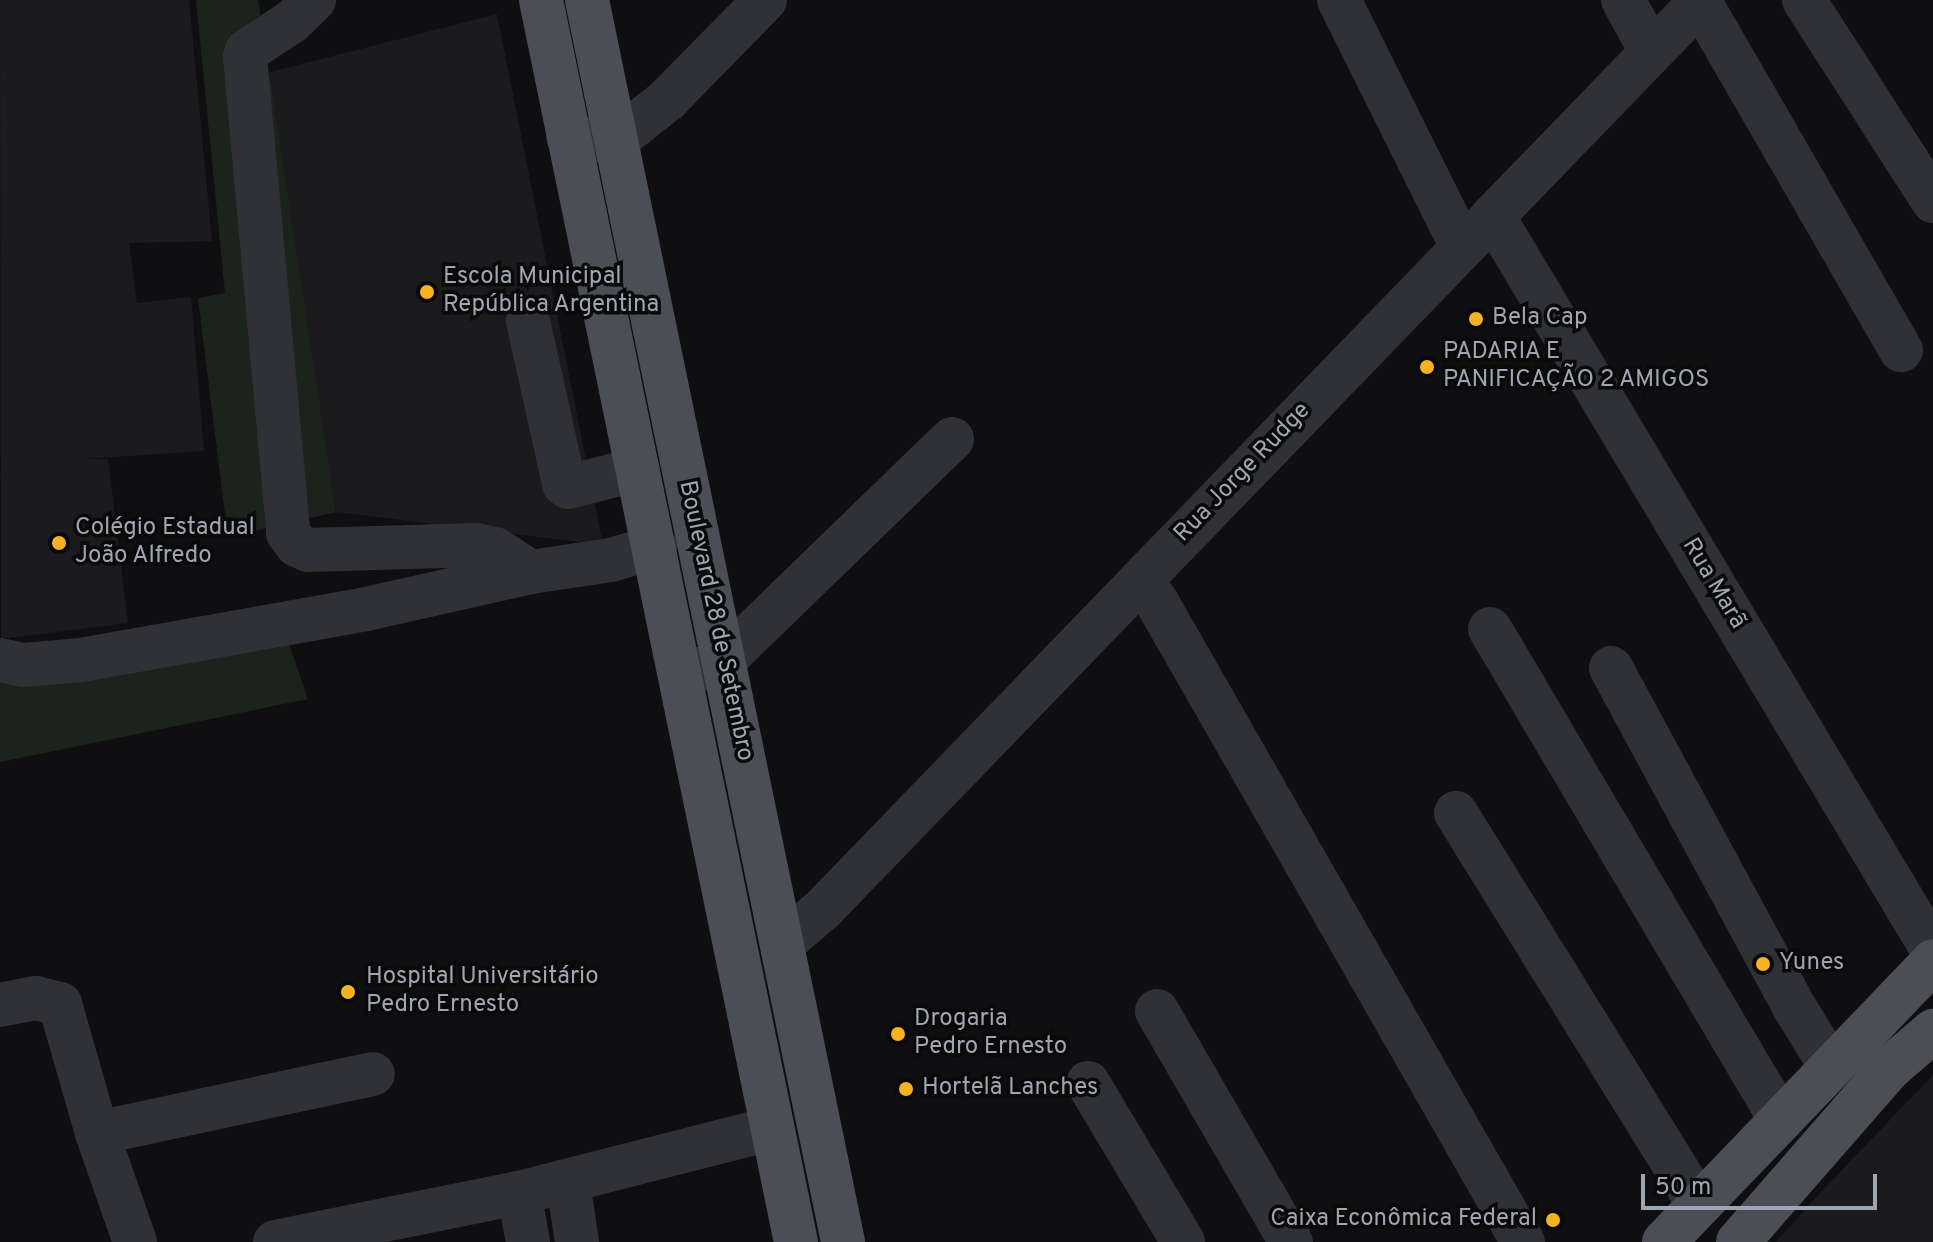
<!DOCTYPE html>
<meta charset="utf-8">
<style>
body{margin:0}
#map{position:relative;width:1933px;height:1242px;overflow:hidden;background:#0f0f11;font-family:Overpass,sans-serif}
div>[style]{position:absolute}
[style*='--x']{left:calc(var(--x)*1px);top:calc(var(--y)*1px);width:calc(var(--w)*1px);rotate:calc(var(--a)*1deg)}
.built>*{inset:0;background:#1b1b1e}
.green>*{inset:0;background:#1c231c}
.minor>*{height:44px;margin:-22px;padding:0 22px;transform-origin:22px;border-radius:22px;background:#303136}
.major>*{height:44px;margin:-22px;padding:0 22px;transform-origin:22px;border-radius:22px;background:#4c4e55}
.dots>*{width:22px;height:22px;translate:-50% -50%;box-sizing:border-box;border:4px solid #0a0a0b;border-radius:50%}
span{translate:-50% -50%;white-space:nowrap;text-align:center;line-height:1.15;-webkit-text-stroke:7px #0a0a0b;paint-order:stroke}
.poi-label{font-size:24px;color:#a0a5b2}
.left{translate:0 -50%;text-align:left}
.right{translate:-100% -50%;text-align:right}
.street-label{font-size:24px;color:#a0a5b2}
.scale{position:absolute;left:1641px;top:1174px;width:236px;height:36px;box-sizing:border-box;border:4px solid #a0a5b2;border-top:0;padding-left:10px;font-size:24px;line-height:28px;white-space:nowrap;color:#a0a5b2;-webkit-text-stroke:6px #0a0a0b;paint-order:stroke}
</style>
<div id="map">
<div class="built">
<div style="clip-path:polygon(0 0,189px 0,212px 241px,129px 243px,137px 303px,191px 297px,204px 451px,84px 459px,108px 459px,128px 623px,1px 639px)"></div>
<div style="clip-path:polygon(497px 14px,603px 545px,336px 512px,267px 73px)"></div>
<div style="clip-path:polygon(1933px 1075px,1933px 1242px,1776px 1242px,1817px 1196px)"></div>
</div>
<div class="green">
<div style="clip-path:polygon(196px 0,258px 0,336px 512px,228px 537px,198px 298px,225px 293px)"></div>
<div style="clip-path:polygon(289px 644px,308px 699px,0 762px,0 680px)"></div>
</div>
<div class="minor">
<div style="--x:314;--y:0;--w:32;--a:136"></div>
<div style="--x:291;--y:22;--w:53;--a:146.6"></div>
<div style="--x:247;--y:51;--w:6;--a:108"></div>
<div style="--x:245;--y:57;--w:478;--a:84.8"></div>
<div style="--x:288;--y:533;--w:15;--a:53"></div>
<div style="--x:297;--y:545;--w:12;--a:24"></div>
<div style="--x:308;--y:550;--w:168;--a:-1.7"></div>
<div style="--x:476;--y:545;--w:19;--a:12"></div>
<div style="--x:495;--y:549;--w:43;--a:32.6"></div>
<div style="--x:1339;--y:0;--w:276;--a:63.5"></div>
<div style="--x:1623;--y:0;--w:58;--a:61.2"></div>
<div style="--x:1804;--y:0;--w:239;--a:57.3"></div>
<div style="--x:1700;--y:2;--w:402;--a:60"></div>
<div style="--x:568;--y:137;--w:46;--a:6.2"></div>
<div style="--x:614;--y:142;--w:68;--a:-38.4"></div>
<div style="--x:667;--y:100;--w:140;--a:-45.6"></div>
<div style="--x:1493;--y:216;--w:857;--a:59.09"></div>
<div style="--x:528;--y:321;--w:167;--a:77.5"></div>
<div style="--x:564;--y:484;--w:5;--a:37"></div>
<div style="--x:568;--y:487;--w:72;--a:-14.4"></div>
<div style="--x:1155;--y:599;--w:741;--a:60.22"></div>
<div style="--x:1490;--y:629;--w:571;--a:59.35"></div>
<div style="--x:0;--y:660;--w:25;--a:12"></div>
<div style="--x:24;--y:665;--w:57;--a:-5"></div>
<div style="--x:81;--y:660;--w:290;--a:-10.1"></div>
<div style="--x:366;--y:609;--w:169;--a:-12.6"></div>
<div style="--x:531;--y:572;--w:81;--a:-8.5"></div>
<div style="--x:611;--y:560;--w:46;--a:-16.5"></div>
<div style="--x:1611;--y:668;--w:387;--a:61.6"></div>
<div style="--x:1795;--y:1008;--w:69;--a:58.6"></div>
<div style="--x:690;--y:673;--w:35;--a:-20"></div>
<div style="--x:723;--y:661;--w:319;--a:-44.1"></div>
<div style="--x:1456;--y:813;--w:461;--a:58.2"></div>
<div style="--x:782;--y:944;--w:52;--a:-40.4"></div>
<div style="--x:822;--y:910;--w:1266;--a:-45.96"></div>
<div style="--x:0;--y:1005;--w:37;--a:-11"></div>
<div style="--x:36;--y:998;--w:25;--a:14"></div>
<div style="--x:60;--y:1004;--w:134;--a:74"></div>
<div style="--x:1157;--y:1011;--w:267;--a:59.9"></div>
<div style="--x:1088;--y:1083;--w:185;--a:59.1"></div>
<div style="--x:568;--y:1182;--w:61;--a:81.5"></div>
<div style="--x:519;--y:1193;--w:50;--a:79.6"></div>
<div style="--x:135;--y:1242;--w:115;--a:-109.2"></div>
<div style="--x:97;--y:1133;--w:282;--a:-12.1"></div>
<div style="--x:275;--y:1242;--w:249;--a:-11.4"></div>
<div style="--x:519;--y:1193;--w:260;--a:-14.3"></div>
</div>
<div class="major">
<div style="--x:541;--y:0;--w:1268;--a:78.4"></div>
<div style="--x:587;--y:0;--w:1268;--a:78.35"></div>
<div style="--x:1664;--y:1242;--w:389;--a:-46.2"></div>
<div style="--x:1738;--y:1242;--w:231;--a:-48.9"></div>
<div style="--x:1890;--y:1068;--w:57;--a:-40.7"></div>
</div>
<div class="dots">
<div style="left:427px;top:292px;background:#f6b221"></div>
<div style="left:1476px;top:319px;background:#f6b221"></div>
<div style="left:1427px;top:367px;background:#f6b221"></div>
<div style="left:59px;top:543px;background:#f6b221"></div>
<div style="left:1763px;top:964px;background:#f6b221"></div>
<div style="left:348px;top:992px;background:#f6b221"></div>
<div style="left:898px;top:1034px;background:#f6b221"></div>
<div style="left:906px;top:1089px;background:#f6b221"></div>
<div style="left:1553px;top:1220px;background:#f6b221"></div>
</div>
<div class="poi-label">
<span class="left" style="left:443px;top:292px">Escola Municipal<br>República Argentina</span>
<span class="left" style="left:1492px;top:319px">Bela Cap</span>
<span class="left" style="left:1443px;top:367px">PADARIA E<br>PANIFICAÇÃO 2 AMIGOS</span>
<span class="left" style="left:75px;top:543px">Colégio Estadual<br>João Alfredo</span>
<span class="left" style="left:1779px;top:964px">Yunes</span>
<span class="left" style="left:366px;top:992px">Hospital Universitário<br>Pedro Ernesto</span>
<span class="left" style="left:914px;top:1034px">Drogaria<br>Pedro Ernesto</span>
<span class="left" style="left:922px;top:1089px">Hortelã Lanches</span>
<span class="right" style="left:1537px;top:1220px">Caixa Econômica Federal</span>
</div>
<div class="street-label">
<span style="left:1243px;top:473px;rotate:-46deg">Rua Jorge Rudge</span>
<span style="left:1713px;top:584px;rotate:59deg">Rua Marã</span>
<span style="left:715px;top:621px;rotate:78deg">Boulevard 28 de Setembro</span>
</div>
<div class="scale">50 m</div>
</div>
